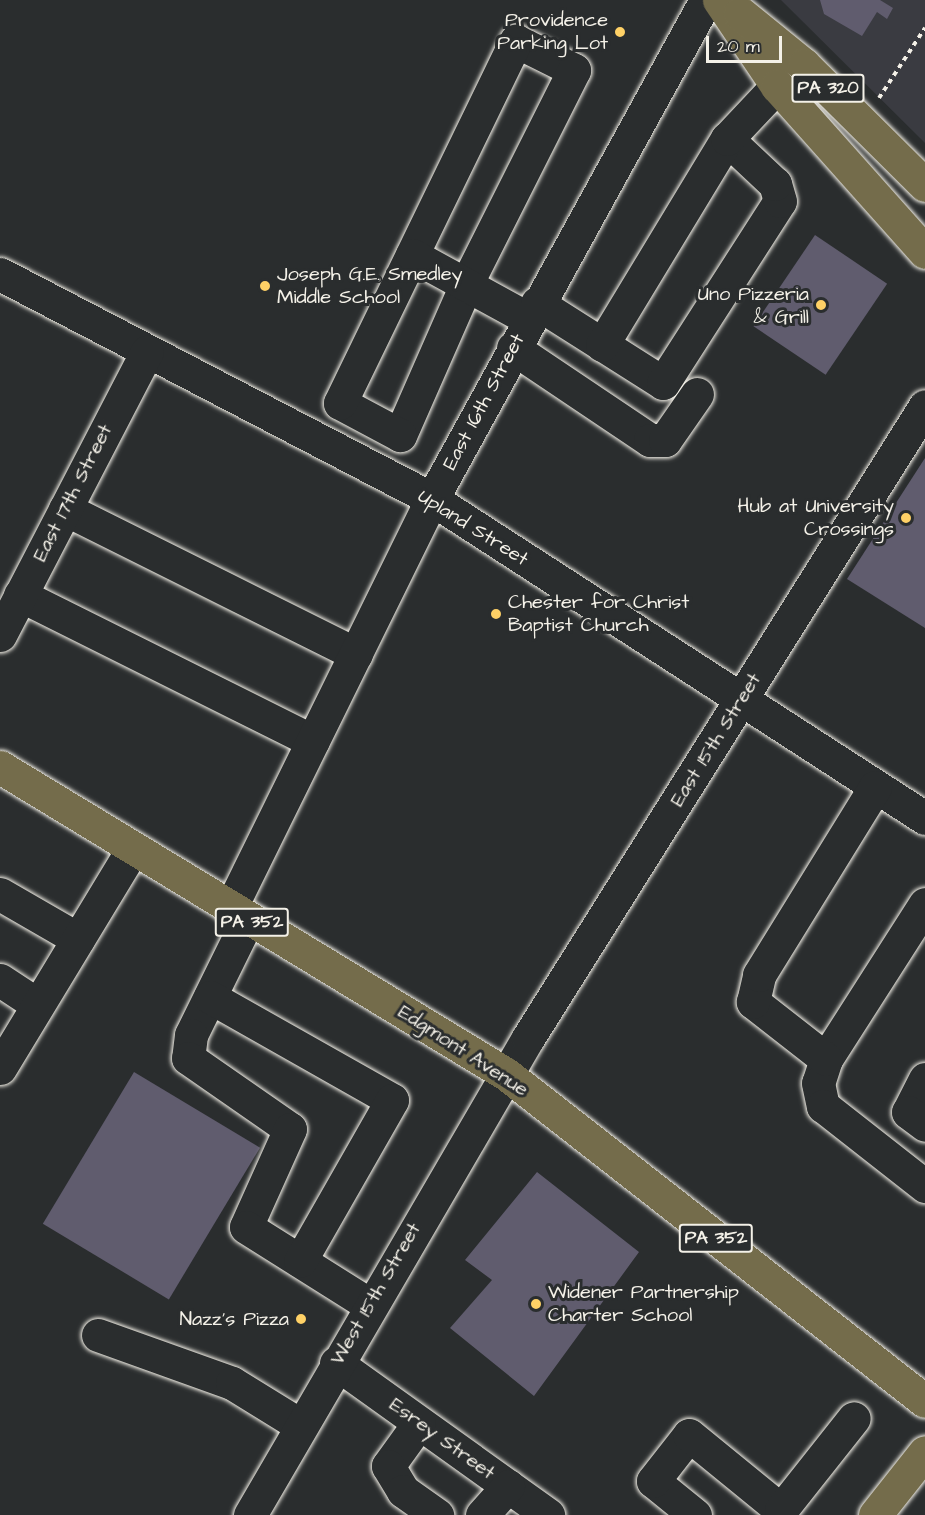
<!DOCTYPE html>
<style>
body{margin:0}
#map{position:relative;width:925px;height:1515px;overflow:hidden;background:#2a2d2e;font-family:"Architects Daughter",sans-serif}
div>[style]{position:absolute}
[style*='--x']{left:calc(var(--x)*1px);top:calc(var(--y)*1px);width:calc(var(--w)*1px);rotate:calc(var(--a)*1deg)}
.built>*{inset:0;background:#3a3b41}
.building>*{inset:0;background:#605c6e;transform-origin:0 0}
.path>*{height:4px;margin-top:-2px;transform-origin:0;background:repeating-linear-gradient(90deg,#f4f1e8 0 4.5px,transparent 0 9px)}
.roads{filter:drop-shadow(0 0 2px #f4f1e8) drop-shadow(0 0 2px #f4f1e8)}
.minor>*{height:33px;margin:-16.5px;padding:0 16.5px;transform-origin:16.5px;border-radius:16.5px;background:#2a2d2e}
.major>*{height:33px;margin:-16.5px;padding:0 16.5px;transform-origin:16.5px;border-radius:16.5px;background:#746c4b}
.dots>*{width:16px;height:16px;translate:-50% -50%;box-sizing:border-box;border:3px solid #2a2d2e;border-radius:50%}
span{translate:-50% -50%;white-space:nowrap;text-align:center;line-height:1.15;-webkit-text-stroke:6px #2a2d2e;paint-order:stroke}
.shield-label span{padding:2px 4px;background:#2a2d2e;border:2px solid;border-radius:4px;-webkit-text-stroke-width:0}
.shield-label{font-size:18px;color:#f4f1e8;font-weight:700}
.poi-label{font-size:20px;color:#f4f1e8}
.right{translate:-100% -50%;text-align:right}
.left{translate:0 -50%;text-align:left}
.street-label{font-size:20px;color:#f4f1e8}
.scale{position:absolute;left:706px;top:36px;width:76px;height:27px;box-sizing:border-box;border:3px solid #f4f1e8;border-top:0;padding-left:8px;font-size:18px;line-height:21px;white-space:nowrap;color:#f4f1e8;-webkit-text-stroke:4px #2a2d2e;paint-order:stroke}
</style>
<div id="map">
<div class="built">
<div style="clip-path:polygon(781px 0,925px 0,925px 143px)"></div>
</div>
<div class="building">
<div style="clip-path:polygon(820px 0,880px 0,893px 8px,887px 19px,877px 12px,862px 36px,824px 14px)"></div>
<div style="left:815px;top:235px;width:87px;height:110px;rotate:34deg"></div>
<div style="clip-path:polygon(925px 458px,925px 628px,847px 579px)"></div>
<div style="left:134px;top:1072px;width:147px;height:177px;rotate:31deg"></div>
<div style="clip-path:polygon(537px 1172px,639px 1252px,534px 1396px,450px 1328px,492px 1280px,465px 1260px)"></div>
</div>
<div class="path">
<div style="--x:879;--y:98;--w:84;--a:-56.7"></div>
</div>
<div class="roads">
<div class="minor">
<div style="--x:516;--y:41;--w:65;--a:26.6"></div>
<div style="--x:574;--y:70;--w:241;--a:116.7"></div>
<div style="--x:466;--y:285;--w:164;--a:113.7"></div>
<div style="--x:400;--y:435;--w:68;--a:-151.9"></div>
<div style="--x:340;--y:403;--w:403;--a:-64.1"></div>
<div style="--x:412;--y:255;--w:133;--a:28.7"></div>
<div style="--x:0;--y:274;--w:487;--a:27.5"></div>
<div style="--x:432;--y:499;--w:587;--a:32.91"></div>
<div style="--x:537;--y:303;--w:149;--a:32.4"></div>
<div style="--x:663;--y:383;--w:216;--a:-57.3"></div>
<div style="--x:780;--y:201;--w:18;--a:-106"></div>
<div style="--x:775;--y:184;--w:66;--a:-136.8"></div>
<div style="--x:602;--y:345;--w:241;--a:-58.8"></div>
<div style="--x:727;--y:139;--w:73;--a:-46.7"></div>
<div style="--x:513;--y:348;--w:165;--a:33.9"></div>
<div style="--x:650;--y:440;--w:15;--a:0"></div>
<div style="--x:665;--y:440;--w:56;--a:-55.2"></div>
<div style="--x:65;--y:509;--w:325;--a:26.5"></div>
<div style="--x:20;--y:595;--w:327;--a:26.5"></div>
<div style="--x:0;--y:635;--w:319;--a:-62.6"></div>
<div style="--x:0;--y:894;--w:90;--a:30"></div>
<div style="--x:925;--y:904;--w:184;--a:122.6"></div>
<div style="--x:826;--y:1059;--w:25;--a:108"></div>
<div style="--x:818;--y:1083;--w:24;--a:78"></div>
<div style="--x:823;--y:1106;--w:130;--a:38.1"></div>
<div style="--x:230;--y:909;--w:457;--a:-63.8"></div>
<div style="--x:432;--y:499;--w:569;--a:-61.23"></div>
<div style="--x:248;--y:919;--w:129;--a:116.2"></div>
<div style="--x:191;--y:1035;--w:23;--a:97"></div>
<div style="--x:188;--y:1058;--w:124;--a:34.8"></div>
<div style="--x:290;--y:1129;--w:107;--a:114.2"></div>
<div style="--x:246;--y:1227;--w:146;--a:32.2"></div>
<div style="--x:0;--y:980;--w:45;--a:33.3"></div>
<div style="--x:210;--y:997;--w:209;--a:29.5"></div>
<div style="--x:392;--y:1100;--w:185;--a:119.7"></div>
<div style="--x:826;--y:1059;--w:93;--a:-142"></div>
<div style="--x:753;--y:1002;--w:28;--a:-77"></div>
<div style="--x:759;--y:975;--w:221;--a:-58.3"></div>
<div style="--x:0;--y:1068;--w:257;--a:-58.8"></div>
<div style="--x:925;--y:1079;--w:37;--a:117"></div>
<div style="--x:908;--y:1112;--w:21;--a:37"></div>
<div style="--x:98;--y:1335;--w:142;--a:19.7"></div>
<div style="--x:232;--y:1383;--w:80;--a:31.7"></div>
<div style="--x:336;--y:1363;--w:261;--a:35.6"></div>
<div style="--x:419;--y:1423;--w:53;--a:125.8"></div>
<div style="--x:388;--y:1466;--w:29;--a:59"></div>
<div style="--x:403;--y:1491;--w:42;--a:35.2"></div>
<div style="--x:250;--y:1515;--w:552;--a:-59.77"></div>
<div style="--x:528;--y:1038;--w:746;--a:-57.86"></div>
<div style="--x:482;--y:1515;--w:39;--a:-48"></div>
<div style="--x:695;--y:1515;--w:54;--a:-141"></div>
<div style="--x:653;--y:1481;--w:58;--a:-52"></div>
<div style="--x:689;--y:1435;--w:119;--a:39.2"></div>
<div style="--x:781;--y:1510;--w:117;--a:-51.6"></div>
</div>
<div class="major">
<div style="--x:719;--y:0;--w:104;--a:56"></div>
<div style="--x:777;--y:86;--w:222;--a:48.3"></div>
<div style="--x:740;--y:13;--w:82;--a:39.1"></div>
<div style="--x:804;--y:65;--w:170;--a:44.8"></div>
<div style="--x:0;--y:767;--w:592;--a:31.25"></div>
<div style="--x:506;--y:1074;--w:531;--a:37.97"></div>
<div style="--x:875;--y:1515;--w:80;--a:-51.6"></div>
</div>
</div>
<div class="dots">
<div style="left:620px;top:32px;background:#ffd166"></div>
<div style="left:265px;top:286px;background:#ffd166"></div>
<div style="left:821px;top:305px;background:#ffd166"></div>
<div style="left:906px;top:518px;background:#ffd166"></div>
<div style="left:496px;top:614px;background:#ffd166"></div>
<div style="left:536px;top:1304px;background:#ffd166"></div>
<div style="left:301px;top:1319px;background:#ffd166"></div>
</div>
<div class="shield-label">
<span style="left:828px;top:88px">PA 320</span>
<span style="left:252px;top:922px">PA 352</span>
<span style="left:716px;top:1238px">PA 352</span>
</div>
<div class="poi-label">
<span class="right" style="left:608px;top:32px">Providence<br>Parking Lot</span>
<span class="left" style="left:277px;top:286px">Joseph G.E. Smedley<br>Middle School</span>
<span class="right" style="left:809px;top:306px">Uno Pizzeria<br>&amp; Grill</span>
<span class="right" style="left:894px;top:518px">Hub at University<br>Crossings</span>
<span class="left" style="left:508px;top:614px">Chester for Christ<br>Baptist Church</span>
<span class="left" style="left:548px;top:1304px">Widener Partnership<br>Charter School</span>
<span class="right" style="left:289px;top:1319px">Nazz's Pizza</span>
</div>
<div class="street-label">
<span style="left:484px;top:402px;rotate:-62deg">East 16th Street</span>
<span style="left:73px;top:493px;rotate:-63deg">East 17th Street</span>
<span style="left:473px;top:528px;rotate:32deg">Upland Street</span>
<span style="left:716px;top:740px;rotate:-58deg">East 15th Street</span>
<span style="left:463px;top:1051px;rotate:33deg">Edgmont Avenue</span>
<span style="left:376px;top:1294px;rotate:-60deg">West 15th Street</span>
<span style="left:442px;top:1439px;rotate:36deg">Esrey Street</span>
</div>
<div class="scale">20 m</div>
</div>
